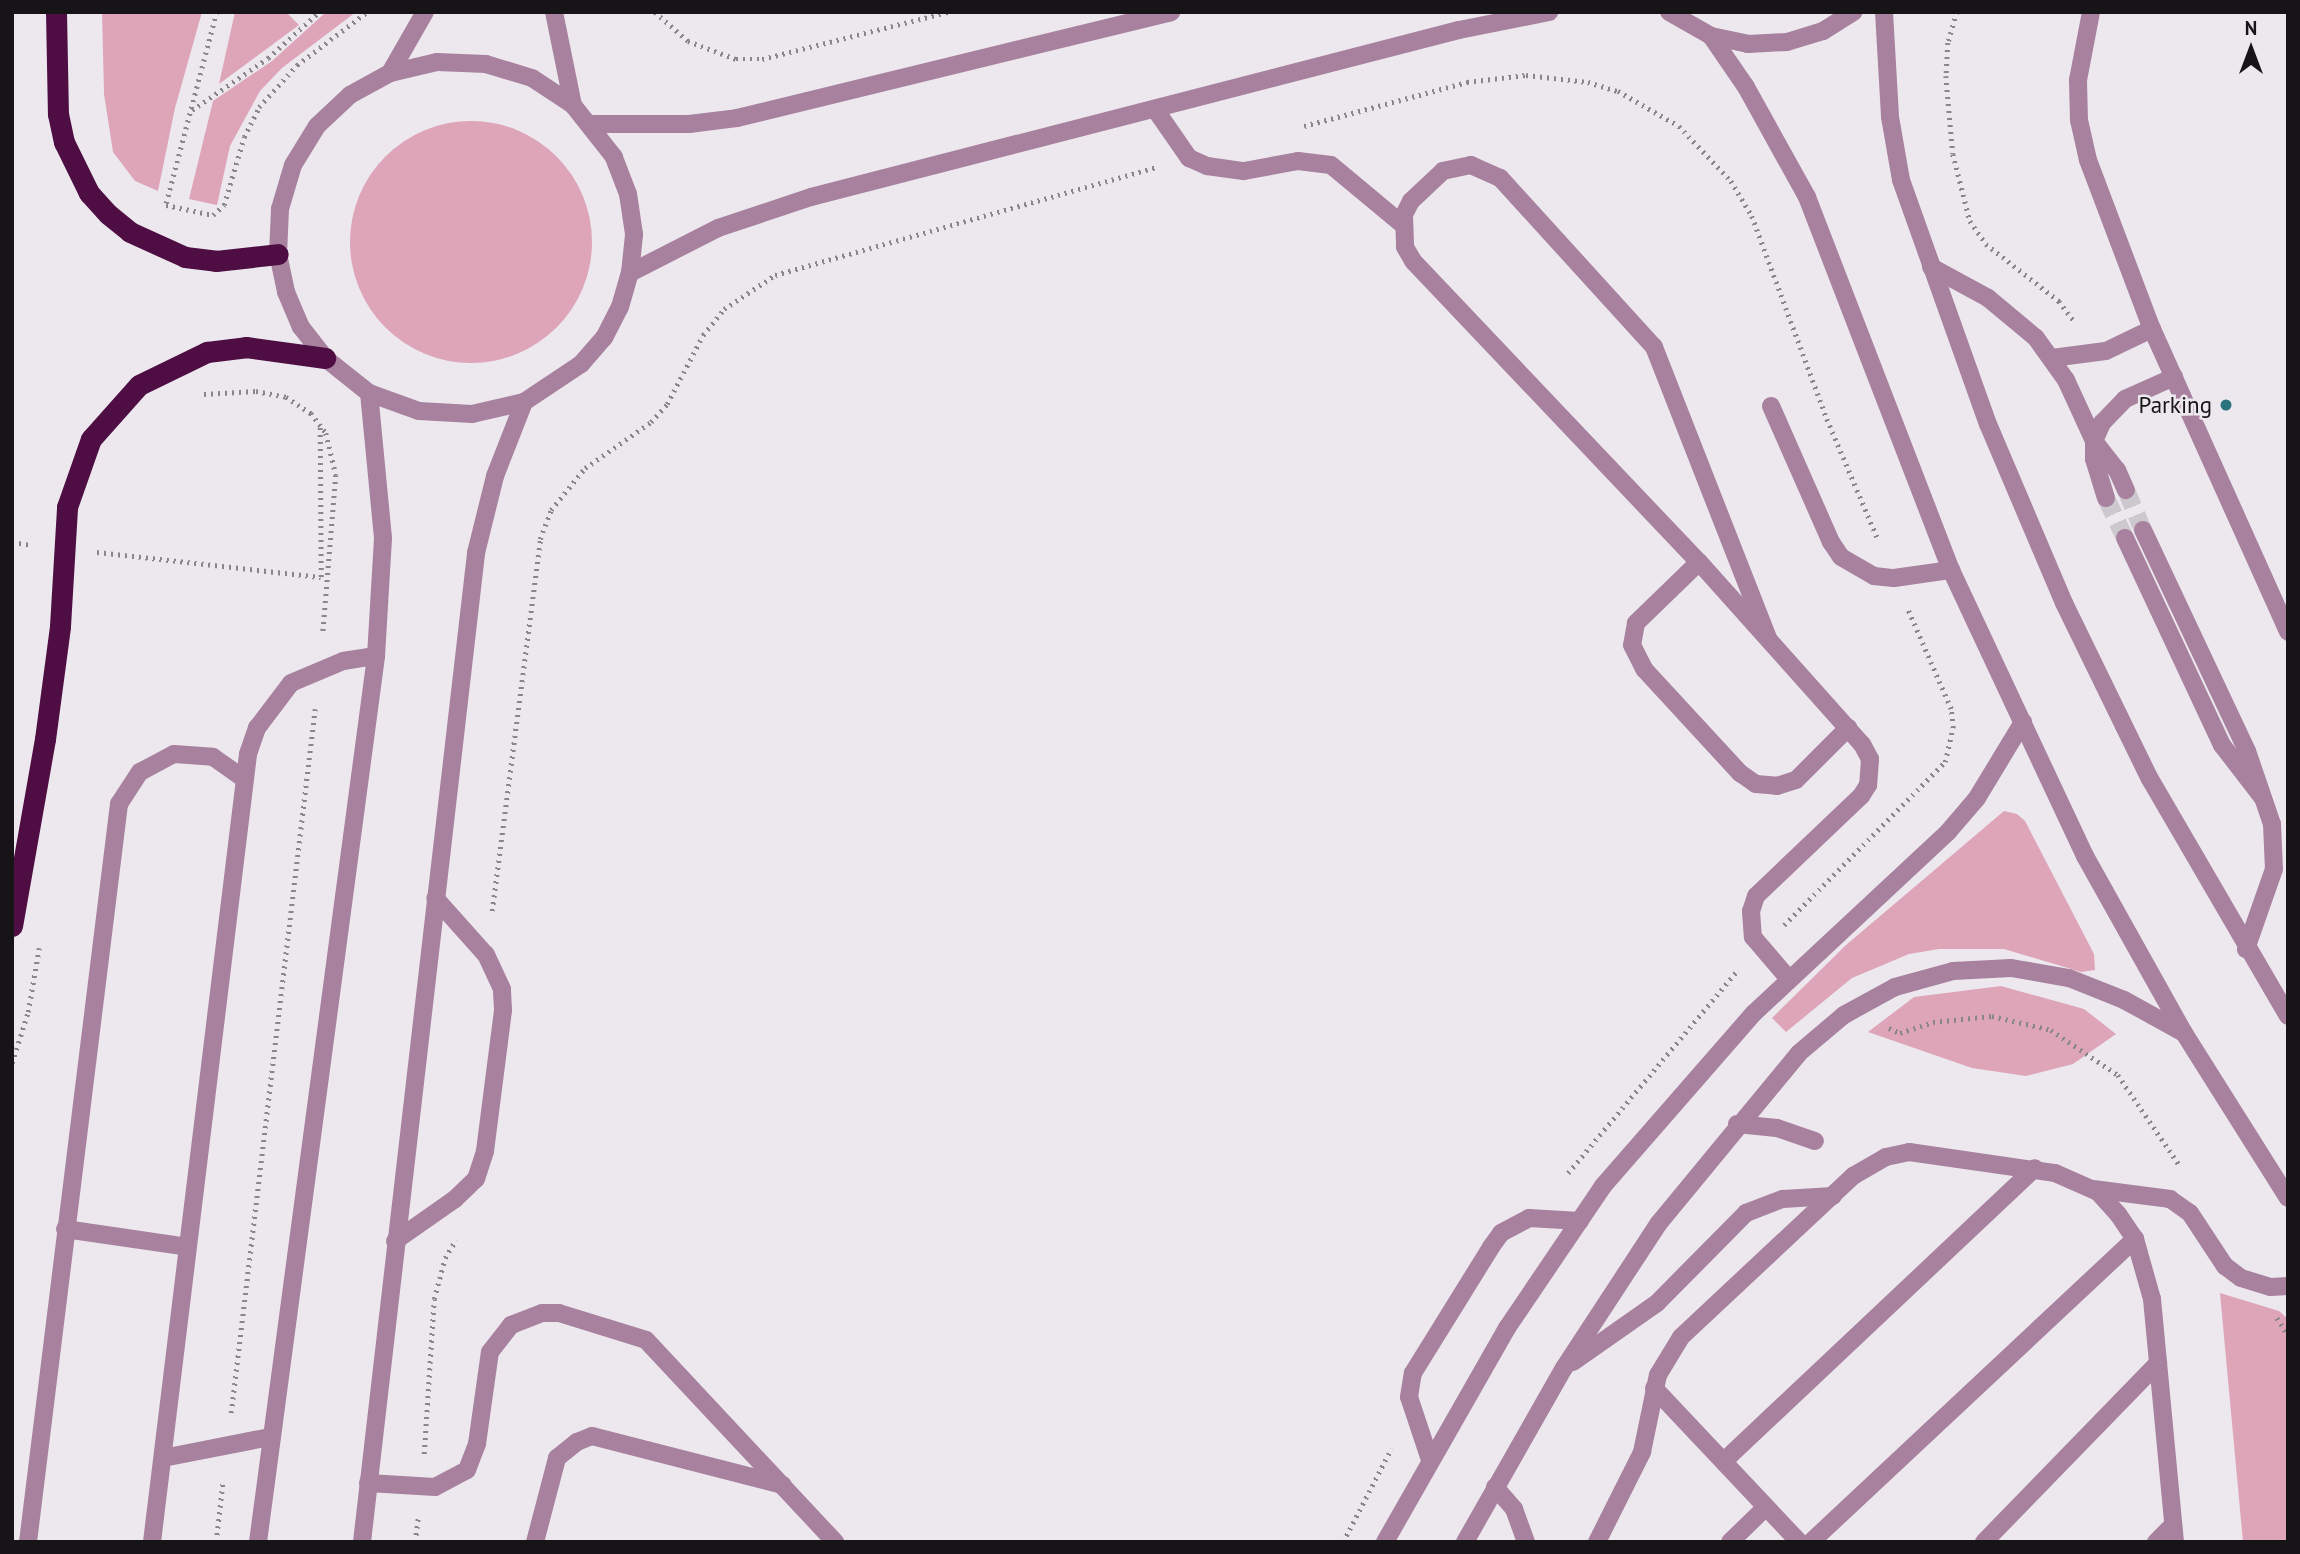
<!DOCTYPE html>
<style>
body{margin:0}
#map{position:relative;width:2300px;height:1554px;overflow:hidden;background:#ece8ee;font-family:"PT Sans",sans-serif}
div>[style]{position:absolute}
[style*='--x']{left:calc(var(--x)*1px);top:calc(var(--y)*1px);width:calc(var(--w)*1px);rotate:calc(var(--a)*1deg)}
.green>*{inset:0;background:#dea5b9}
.round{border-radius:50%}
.minor-tunnel>*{height:18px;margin-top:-9px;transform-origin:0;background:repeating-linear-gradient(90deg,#ccc8ce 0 18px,transparent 0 27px)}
.path>*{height:4.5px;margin-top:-2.25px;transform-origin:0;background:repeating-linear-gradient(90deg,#89868a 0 2px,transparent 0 7px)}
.minor>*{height:18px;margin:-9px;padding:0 9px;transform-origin:9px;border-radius:9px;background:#a8819e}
.highway>*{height:21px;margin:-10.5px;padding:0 10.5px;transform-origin:10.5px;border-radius:10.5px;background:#4e0e43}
.dots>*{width:19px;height:19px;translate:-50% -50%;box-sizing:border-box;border:4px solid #ece8ee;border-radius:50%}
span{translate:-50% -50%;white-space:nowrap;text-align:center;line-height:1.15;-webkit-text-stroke:5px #ece8ee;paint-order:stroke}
.poi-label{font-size:23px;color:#161416}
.right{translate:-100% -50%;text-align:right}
.frame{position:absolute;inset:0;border:14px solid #161416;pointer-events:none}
.north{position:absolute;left:2216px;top:14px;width:70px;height:70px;-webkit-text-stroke:5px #ece8ee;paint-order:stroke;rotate:0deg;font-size:19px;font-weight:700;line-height:28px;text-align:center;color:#161416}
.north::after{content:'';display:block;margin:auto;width:24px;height:32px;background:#161416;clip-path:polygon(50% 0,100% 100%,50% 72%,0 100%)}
</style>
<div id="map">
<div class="green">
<div style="clip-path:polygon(102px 12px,202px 12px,175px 108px,158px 191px,135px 181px,113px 152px,104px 94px)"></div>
<div style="clip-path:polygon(235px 12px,286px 12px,299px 25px,219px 84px)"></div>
<div style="clip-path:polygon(326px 12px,356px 12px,282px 68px,260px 91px,230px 146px,217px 205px,189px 199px,213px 101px,272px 61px)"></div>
<div class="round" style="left:350px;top:121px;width:242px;height:242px"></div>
<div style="clip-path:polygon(2004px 811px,2017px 814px,2025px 821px,2094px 954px,2095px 970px,2081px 972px,2004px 949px,1939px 949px,1909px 954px,1852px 978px,1786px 1032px,1772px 1018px,1846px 945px)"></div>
<div style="clip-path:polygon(2001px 986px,2084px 1009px,2116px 1034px,2073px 1064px,2026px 1076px,1972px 1068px,1868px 1032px,1914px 997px)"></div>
<div style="clip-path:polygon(2220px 1293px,2279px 1311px,2288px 1319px,2288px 1542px,2243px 1542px)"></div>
</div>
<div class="minor-tunnel">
<div style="--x:2126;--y:490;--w:43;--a:67"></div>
<div style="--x:2106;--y:498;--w:44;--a:64.6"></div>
</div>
<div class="path">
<div style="--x:217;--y:12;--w:200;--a:104.8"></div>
<div style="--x:166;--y:205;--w:48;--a:12"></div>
<div style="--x:213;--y:215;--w:15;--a:-42"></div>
<div style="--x:224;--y:205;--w:71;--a:-73.6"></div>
<div style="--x:244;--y:137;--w:34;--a:-63"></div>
<div style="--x:259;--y:107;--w:57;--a:-47.9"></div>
<div style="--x:297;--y:65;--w:88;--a:-37.1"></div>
<div style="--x:655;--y:12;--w:44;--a:41.3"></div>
<div style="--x:688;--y:41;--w:51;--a:20.6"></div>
<div style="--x:736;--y:59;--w:26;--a:0"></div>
<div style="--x:762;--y:59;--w:192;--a:-14.2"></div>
<div style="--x:1957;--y:12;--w:32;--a:106"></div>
<div style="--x:1948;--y:43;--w:33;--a:93"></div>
<div style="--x:1946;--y:76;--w:78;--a:84.9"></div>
<div style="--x:1953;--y:154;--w:69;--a:75.8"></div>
<div style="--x:1970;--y:221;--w:28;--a:55"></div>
<div style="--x:1986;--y:244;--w:93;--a:38"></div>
<div style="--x:2059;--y:301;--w:26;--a:53"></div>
<div style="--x:192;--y:110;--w:92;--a:-34.4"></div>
<div style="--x:268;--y:58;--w:69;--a:-42"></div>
<div style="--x:1304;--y:126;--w:169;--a:-15.1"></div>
<div style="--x:1467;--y:82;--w:59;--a:-6.8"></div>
<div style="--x:1526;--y:75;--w:62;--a:6.4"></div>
<div style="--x:1588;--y:82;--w:31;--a:17"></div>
<div style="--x:1618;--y:91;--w:70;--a:29.8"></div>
<div style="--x:1679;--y:126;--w:76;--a:46.6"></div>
<div style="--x:1731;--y:181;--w:41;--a:59"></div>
<div style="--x:1752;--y:216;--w:216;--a:69.7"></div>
<div style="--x:1827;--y:419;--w:130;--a:67"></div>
<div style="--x:204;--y:394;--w:52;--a:-3.3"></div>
<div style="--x:256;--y:391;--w:31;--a:11"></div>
<div style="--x:286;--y:397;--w:30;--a:33"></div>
<div style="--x:311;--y:413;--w:25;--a:53"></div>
<div style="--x:326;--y:433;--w:43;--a:76.6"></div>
<div style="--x:336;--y:475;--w:160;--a:94.7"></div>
<div style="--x:12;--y:542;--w:20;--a:9"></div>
<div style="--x:97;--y:552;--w:225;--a:6.4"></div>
<div style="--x:321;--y:577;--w:151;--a:-90.4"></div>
<div style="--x:492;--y:911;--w:375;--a:-82.6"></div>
<div style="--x:540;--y:539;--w:31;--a:-69"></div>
<div style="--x:551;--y:510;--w:54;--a:-51"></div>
<div style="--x:585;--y:468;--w:80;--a:-34.9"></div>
<div style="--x:651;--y:422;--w:24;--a:-48"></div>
<div style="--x:667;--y:404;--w:78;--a:-62.4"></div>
<div style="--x:703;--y:335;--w:33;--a:-51"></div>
<div style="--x:724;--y:309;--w:61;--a:-33.7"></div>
<div style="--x:775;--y:275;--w:397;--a:-15.8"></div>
<div style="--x:1784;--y:925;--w:229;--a:-45.4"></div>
<div style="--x:1945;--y:762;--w:35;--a:-77"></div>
<div style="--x:1953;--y:728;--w:19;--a:-96"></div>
<div style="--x:1951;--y:709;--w:110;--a:-113.5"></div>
<div style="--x:1889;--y:1028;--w:12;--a:24"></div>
<div style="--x:1900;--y:1033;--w:35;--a:-18"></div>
<div style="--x:1933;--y:1022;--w:59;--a:-5.8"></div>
<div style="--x:1992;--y:1016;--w:61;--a:13.3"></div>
<div style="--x:2051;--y:1030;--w:81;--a:33.9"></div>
<div style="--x:2118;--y:1075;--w:110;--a:55.7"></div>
<div style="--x:12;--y:1063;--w:53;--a:-72.6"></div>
<div style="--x:28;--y:1012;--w:65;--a:-80.2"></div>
<div style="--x:1568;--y:1173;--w:265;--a:-50.1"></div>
<div style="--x:2277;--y:1318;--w:20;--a:57"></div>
<div style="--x:231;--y:1413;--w:709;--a:-83.2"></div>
<div style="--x:424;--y:1454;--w:155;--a:-86.3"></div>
<div style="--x:434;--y:1299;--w:42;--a:-75"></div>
<div style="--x:445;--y:1258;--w:21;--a:-59"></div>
<div style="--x:216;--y:1542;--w:62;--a:-83.6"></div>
<div style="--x:415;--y:1542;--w:24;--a:-83"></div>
<div style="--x:1343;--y:1542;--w:105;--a:-62.7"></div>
</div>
<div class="minor">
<div style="--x:554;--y:12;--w:95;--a:78.5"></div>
<div style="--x:1669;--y:12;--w:48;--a:29.7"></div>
<div style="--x:1711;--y:36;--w:38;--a:12"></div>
<div style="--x:1748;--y:44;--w:39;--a:-3"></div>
<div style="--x:1787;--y:42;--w:38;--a:-17"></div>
<div style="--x:1823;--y:31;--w:36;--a:-32"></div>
<div style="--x:1884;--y:12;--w:105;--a:86.7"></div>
<div style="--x:1890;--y:117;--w:64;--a:80.1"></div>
<div style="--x:1901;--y:180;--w:259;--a:70.4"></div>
<div style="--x:1988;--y:424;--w:194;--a:67"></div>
<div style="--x:2064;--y:603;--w:196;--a:64"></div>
<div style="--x:2150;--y:779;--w:274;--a:59.8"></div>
<div style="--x:2091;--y:12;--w:69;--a:100.8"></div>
<div style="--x:2078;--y:80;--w:40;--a:88.6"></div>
<div style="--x:2079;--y:120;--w:41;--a:77.3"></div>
<div style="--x:2088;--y:160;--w:181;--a:69.3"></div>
<div style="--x:2152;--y:329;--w:332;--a:65.8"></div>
<div style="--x:1711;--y:36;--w:62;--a:55.5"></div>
<div style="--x:1746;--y:87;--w:126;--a:61"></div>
<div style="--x:1807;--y:197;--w:400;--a:68.9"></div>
<div style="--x:1951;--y:570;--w:316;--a:64.9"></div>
<div style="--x:2085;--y:856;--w:203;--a:60.8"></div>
<div style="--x:2184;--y:1033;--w:195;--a:57.8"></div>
<div style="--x:390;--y:73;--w:70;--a:-60.2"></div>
<div style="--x:1155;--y:109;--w:60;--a:55.2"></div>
<div style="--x:1189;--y:158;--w:20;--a:24"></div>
<div style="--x:1207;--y:166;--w:37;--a:8"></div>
<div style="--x:1244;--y:171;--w:55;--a:-10.5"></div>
<div style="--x:1298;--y:161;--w:33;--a:7"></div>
<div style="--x:1331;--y:165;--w:94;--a:39.8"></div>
<div style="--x:592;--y:124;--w:97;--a:0"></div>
<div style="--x:689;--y:124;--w:48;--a:-7.1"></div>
<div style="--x:737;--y:118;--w:447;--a:-13.7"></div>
<div style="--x:1931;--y:267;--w:65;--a:28.5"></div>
<div style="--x:1988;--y:298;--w:62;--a:39.8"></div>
<div style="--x:2036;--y:338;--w:52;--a:54.5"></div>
<div style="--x:2066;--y:380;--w:67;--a:65.3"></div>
<div style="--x:2094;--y:441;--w:37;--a:52"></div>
<div style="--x:2117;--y:470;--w:22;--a:66"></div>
<div style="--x:630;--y:273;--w:99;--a:-27.1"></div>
<div style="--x:718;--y:228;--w:98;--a:-18.4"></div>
<div style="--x:811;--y:197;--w:669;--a:-14.45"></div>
<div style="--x:1459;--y:30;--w:92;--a:-11.3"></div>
<div style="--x:2052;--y:358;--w:54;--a:-7.4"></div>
<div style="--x:2106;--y:351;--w:51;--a:-25.6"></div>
<div style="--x:1771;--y:406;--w:149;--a:66.2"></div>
<div style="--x:1831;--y:542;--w:18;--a:56"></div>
<div style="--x:1841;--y:557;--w:38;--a:30"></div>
<div style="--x:1874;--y:576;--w:20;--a:6"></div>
<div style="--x:1894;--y:578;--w:58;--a:-8"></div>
<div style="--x:2106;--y:498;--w:41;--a:-107.1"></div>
<div style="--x:2094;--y:459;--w:18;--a:-90"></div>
<div style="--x:2094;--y:441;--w:20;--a:-66"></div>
<div style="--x:2102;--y:423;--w:33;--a:-46"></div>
<div style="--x:2125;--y:399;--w:54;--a:-24.2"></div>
<div style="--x:2143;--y:530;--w:244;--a:64.8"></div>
<div style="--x:2247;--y:751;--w:77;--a:71.1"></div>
<div style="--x:2272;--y:824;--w:45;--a:87.5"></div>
<div style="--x:2274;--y:869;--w:85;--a:109.3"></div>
<div style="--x:2125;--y:538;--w:229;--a:64.9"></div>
<div style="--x:2222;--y:745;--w:66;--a:52.4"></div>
<div style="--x:1699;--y:562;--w:88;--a:135.9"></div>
<div style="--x:1636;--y:623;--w:22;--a:100"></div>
<div style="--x:1632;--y:645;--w:27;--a:63"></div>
<div style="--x:1644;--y:669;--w:142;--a:47.3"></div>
<div style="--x:1740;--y:773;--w:19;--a:35"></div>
<div style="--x:1756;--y:784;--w:21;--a:5"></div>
<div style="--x:1777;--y:786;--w:20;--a:-18"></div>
<div style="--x:1796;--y:780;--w:74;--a:-45"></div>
<div style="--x:1768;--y:638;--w:313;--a:-111.4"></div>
<div style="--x:1654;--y:347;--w:229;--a:-132.3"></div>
<div style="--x:1500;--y:178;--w:32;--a:-156"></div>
<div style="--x:1471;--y:165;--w:29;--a:168"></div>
<div style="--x:1443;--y:171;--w:44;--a:136.8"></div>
<div style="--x:1411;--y:201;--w:16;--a:117"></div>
<div style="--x:1404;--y:215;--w:32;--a:88"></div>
<div style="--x:1405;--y:247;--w:16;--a:60"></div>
<div style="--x:1413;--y:261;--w:415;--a:46.5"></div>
<div style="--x:1699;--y:562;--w:244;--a:48.2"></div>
<div style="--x:1862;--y:744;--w:17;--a:62"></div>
<div style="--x:1870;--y:759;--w:26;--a:94"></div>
<div style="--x:1868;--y:785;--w:13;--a:122"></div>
<div style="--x:1861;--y:796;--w:145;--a:136.4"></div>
<div style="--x:1756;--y:896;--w:16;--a:108"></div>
<div style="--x:1751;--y:911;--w:26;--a:86"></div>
<div style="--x:1753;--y:937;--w:54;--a:49.5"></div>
<div style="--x:1737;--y:1124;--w:40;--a:5.7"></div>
<div style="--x:1777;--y:1128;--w:40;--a:18.9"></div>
<div style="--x:2093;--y:1189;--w:78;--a:7.4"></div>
<div style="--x:2170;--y:1199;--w:24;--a:35"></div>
<div style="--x:2190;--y:1213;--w:64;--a:56.6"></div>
<div style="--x:2225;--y:1266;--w:20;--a:37"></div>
<div style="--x:2241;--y:1278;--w:31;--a:17"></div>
<div style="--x:2271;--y:1287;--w:17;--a:-3"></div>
<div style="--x:65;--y:1229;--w:124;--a:8.3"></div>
<div style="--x:395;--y:1241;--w:73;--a:-35"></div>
<div style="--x:455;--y:1199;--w:29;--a:-44"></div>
<div style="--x:476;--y:1179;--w:29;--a:-72"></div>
<div style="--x:485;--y:1151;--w:142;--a:-82.7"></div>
<div style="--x:503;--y:1010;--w:21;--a:-93"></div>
<div style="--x:502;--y:989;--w:38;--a:-115"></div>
<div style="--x:486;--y:955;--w:76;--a:-131.8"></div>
<div style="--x:1573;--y:1362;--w:103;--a:-35.1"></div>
<div style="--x:1657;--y:1303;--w:127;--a:-45.3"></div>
<div style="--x:1746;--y:1213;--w:40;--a:-21"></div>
<div style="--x:1783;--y:1199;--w:50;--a:-3.4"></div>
<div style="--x:1654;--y:1388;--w:212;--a:46.7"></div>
<div style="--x:1429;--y:1457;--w:63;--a:-108.4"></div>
<div style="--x:1409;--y:1397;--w:24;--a:-81"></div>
<div style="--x:1413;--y:1373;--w:148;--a:-58.2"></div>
<div style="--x:1491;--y:1247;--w:17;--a:-54"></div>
<div style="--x:1501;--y:1233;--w:32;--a:-28"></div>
<div style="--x:1529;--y:1218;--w:51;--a:3.4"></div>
<div style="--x:163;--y:1458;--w:109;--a:-11.1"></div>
<div style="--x:1724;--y:1461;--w:427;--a:-43.3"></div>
<div style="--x:368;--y:1483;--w:67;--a:3.4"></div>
<div style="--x:435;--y:1487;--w:36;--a:-28"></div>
<div style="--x:467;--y:1470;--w:28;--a:-69"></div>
<div style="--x:477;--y:1444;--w:93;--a:-82"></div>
<div style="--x:490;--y:1352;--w:34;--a:-52"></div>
<div style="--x:511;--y:1325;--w:33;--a:-21"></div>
<div style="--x:542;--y:1313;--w:17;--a:0"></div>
<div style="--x:559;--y:1313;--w:91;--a:17.2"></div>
<div style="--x:646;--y:1340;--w:277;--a:46.9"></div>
<div style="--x:1495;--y:1487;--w:29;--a:49"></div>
<div style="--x:1514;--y:1509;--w:35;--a:70"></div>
<div style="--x:28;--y:1542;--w:744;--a:-82.97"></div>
<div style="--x:119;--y:804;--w:38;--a:-57"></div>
<div style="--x:140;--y:772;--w:38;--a:-28"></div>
<div style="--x:174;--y:754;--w:39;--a:4"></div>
<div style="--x:213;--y:757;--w:38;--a:35"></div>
<div style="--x:152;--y:1542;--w:794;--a:-83.05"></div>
<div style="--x:248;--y:754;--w:28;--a:-71"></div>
<div style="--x:257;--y:728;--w:56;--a:-52.9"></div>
<div style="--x:291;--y:683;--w:56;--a:-22.9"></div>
<div style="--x:343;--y:661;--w:33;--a:-9"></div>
<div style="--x:258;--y:1542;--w:894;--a:-82.41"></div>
<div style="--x:376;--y:656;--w:118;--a:-86.6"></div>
<div style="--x:383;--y:538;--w:146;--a:-95.5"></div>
<div style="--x:362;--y:1542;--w:996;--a:-83.42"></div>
<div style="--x:476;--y:553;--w:79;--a:-76.1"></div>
<div style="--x:495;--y:476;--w:79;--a:-68.6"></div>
<div style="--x:524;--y:402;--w:69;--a:-33.7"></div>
<div style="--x:581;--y:364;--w:35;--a:-49"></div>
<div style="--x:604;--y:338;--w:35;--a:-63"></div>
<div style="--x:620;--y:307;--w:35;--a:-74"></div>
<div style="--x:630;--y:273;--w:39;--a:-84"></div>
<div style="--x:634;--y:234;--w:40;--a:-98.5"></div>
<div style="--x:628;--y:194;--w:40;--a:-111"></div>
<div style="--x:614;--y:157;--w:66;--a:-128.3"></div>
<div style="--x:573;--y:105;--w:49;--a:-146.6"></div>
<div style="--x:532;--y:78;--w:48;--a:-163.1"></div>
<div style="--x:486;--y:64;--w:49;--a:-177.7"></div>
<div style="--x:437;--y:62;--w:48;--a:166.8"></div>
<div style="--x:390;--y:73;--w:46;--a:151.2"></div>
<div style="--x:350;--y:95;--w:45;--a:136.8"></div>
<div style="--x:317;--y:126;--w:46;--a:121.6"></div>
<div style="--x:293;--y:165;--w:46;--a:106.5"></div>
<div style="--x:280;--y:209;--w:45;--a:92.5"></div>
<div style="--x:278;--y:254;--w:39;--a:78"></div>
<div style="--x:286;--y:292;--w:38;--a:67"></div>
<div style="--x:301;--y:327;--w:39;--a:52"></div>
<div style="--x:325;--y:358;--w:56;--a:38.5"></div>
<div style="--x:369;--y:393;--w:53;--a:19.8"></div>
<div style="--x:419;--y:411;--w:53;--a:3.2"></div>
<div style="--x:472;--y:414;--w:53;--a:-13"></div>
<div style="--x:535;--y:1542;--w:87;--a:-75.3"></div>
<div style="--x:557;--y:1458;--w:26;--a:-39"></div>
<div style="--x:577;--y:1442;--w:16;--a:-22"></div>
<div style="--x:592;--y:1436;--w:197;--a:14.4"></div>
<div style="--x:1385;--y:1542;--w:246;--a:-60.3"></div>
<div style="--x:1507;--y:1328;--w:171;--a:-55.9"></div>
<div style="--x:1603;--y:1186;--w:230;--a:-48.9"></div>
<div style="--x:1754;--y:1013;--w:265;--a:-43"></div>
<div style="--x:1948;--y:832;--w:45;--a:-49.5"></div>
<div style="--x:1977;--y:798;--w:89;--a:-58.8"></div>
<div style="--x:1465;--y:1542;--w:200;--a:-60.4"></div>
<div style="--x:1564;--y:1368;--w:173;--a:-56.8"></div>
<div style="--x:1659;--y:1223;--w:220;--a:-50.5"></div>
<div style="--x:1799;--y:1053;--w:59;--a:-40.2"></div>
<div style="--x:1844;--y:1015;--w:58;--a:-28.8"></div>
<div style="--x:1895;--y:987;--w:60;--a:-15.4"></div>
<div style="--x:1953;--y:971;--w:58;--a:-3"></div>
<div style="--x:2011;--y:968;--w:59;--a:9.8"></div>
<div style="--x:2069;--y:978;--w:59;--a:21.8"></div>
<div style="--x:2124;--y:1000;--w:68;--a:28.8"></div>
<div style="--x:1597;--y:1542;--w:101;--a:-63.4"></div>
<div style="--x:1642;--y:1452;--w:79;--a:-78.3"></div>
<div style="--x:1658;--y:1375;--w:44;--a:-58.8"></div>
<div style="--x:1681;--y:1337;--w:236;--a:-43.1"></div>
<div style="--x:1853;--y:1176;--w:38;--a:-30"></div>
<div style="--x:1886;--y:1157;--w:24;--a:-12"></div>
<div style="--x:1909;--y:1152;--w:148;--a:8.2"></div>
<div style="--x:2055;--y:1173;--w:47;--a:23.8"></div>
<div style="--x:2098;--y:1192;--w:30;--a:48"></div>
<div style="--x:2118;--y:1214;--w:30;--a:56"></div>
<div style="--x:2135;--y:1239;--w:62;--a:74.2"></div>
<div style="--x:2152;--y:1299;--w:244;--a:84.6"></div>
<div style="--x:1730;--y:1542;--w:50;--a:-44.2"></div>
<div style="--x:1811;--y:1542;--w:444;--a:-43.1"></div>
<div style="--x:1984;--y:1542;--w:250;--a:-45.8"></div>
<div style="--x:2156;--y:1542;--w:24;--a:-45"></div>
</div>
<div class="highway">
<div style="--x:56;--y:12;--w:102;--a:88.9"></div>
<div style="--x:58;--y:114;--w:29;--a:78"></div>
<div style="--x:64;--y:142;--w:57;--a:63.9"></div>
<div style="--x:89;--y:193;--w:28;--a:48"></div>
<div style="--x:108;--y:214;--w:28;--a:39"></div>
<div style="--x:130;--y:232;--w:60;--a:24.4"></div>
<div style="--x:185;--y:257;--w:31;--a:7"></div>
<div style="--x:216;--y:261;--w:62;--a:-6.4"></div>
<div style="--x:12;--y:926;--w:190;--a:-80"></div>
<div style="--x:45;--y:739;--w:114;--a:-82.4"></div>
<div style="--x:60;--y:626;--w:119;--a:-86.6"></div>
<div style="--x:67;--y:507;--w:72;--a:-70.6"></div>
<div style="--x:91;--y:439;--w:72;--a:-48.4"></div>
<div style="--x:139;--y:385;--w:76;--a:-25.9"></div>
<div style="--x:207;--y:352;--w:39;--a:-7"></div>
<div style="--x:246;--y:347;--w:80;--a:7.9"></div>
</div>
<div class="dots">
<div style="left:2226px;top:405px;background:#2b737d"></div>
</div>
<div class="poi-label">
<span class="right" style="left:2212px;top:405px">Parking</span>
</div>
<div class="frame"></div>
<div class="north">N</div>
</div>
